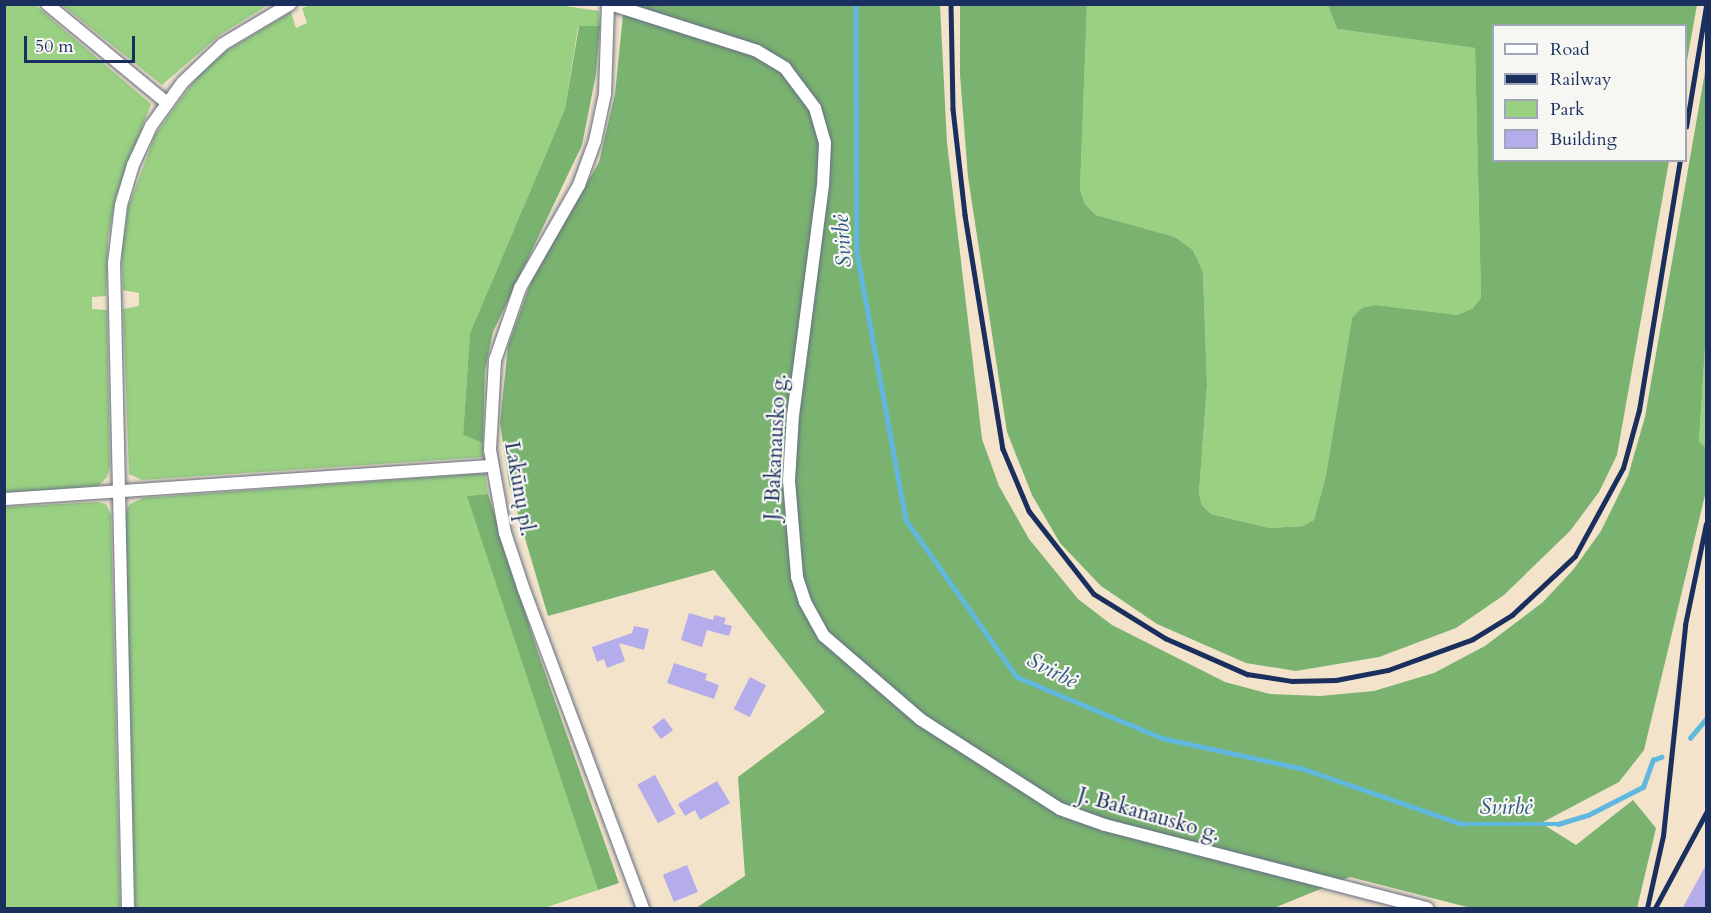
<!DOCTYPE html>
<meta charset="utf-8">
<style>
body{margin:0}
#map{position:relative;width:1711px;height:913px;overflow:hidden;background:#f2e3ca;font-family:Cardo,serif}
div>[style]{position:absolute}
[style*='--x']{left:calc(var(--x)*1px);top:calc(var(--y)*1px);width:calc(var(--w)*1px);rotate:calc(var(--a)*1deg)}
.green>*{inset:0;background:#99d082}
.forest>*{inset:0;background:#7ab270}
.stream>*{height:4.5px;margin:-2.25px;padding:0 2.25px;transform-origin:2.25px;border-radius:2.25px;background:#61b8de}
.building>*{inset:0;background:#b5aceb;transform-origin:0 0}
.roads{filter:drop-shadow(0 0 2px #666e84) drop-shadow(0 0 2px #666e84)}
.minor>*{height:12px;margin:-6px;padding:0 6px;transform-origin:6px;border-radius:6px;background:#fff}
.rail>*{height:4.5px;margin:-2.25px;padding:0 2.25px;transform-origin:2.25px;border-radius:2.25px;background:#1b2f5e}
span{translate:-50% -50%;white-space:nowrap;text-align:center;line-height:1.15;-webkit-text-stroke:4.5px #f6f6f2;paint-order:stroke}
.street-label{font-size:21px;color:#1b2f5e}
.water-label{font-size:22px;color:#305884;font-style:italic}
.frame{position:absolute;inset:0;border:6px solid #1b2f5e;pointer-events:none}
.legend{position:absolute;left:1492px;top:24px;width:195px;height:138px;box-sizing:border-box;background:#f6f6f2;border:2px solid #9ea6b7;margin:0;padding:8px 10px;list-style:none;font-size:18px;color:#1b2f5e}
.legend li{display:flex;align-items:center;gap:12px;height:30px}
.legend b{width:30px;border:2px solid #9ea6b7}
.scale{position:absolute;left:24px;top:36px;width:111px;height:27px;box-sizing:border-box;border:3px solid #1b2f5e;border-top:0;padding-left:8px;font-size:18px;line-height:21px;white-space:nowrap;color:#1b2f5e;-webkit-text-stroke:4px #f6f6f2;paint-order:stroke}
</style>
<div id="map">
<div class="green">
<div style="clip-path:polygon(5px 4px,35px 5px,151px 104px,116px 196px,108px 238px,106px 296px,92px 297px,92px 309px,107px 310px,110px 467px,107px 477px,98px 486px,5px 493px)"></div>
<div style="clip-path:polygon(552px 4px,599px 11px,600px 26px,578px 27px,565px 109px,470px 333px,463px 435px,483px 443px,484px 457px,142px 480px,129px 474px,123px 309px,139px 306px,139px 293px,123px 290px,122px 251px,128px 208px,155px 135px,197px 77px,223px 53px,291px 12px,296px 28px,307px 23px,302px 8px,311px 5px)"></div>
<div style="clip-path:polygon(62px 5px,268px 5px,221px 34px,162px 85px)"></div>
<div style="clip-path:polygon(1087px 5px,1328px 5px,1337px 29px,1475px 48px,1481px 299px,1473px 308px,1458px 315px,1376px 305px,1352px 318px,1326px 475px,1314px 520px,1303px 526px,1269px 528px,1211px 514px,1202px 505px,1199px 494px,1207px 385px,1203px 272px,1193px 250px,1175px 237px,1096px 215px,1085px 204px,1080px 190px)"></div>
<div style="clip-path:polygon(1706px 332px,1706px 448px,1699px 443px)"></div>
<div style="clip-path:polygon(485px 473px,488px 494px,468px 496px,598px 890px,544px 908px,135px 908px,125px 513px,130px 504px,143px 498px)"></div>
<div style="clip-path:polygon(97px 502px,106px 504px,111px 515px,120px 908px,5px 908px,5px 507px)"></div>
</div>
<div class="forest">
<div style="clip-path:polygon(624px 5px,940px 5px,947px 143px,982px 439px,999px 486px,1029px 539px,1078px 599px,1112px 625px,1225px 682px,1270px 694px,1320px 696px,1374px 691px,1434px 673px,1485px 646px,1543px 602px,1573px 570px,1601px 531px,1628px 476px,1645px 417px,1706px 66px,1706px 332px,1699px 442px,1706px 448px,1706px 491px,1644px 750px,1619px 782px,1541px 823px,1576px 845px,1633px 800px,1656px 828px,1637px 908px,1471px 908px,1350px 877px,1274px 908px,696px 908px,745px 876px,738px 777px,825px 712px,714px 570px,548px 616px,509px 484px,500px 423px,508px 346px,531px 282px,599px 162px,615px 94px)"></div>
<div style="clip-path:polygon(960px 5px,1087px 5px,1080px 190px,1085px 204px,1096px 215px,1175px 237px,1193px 250px,1203px 272px,1207px 385px,1199px 494px,1202px 505px,1211px 514px,1269px 528px,1303px 526px,1314px 520px,1326px 475px,1352px 318px,1362px 308px,1376px 305px,1458px 315px,1473px 308px,1481px 298px,1475px 48px,1337px 29px,1328px 5px,1697px 5px,1686px 66px,1686px 26px,1494px 26px,1494px 160px,1669px 161px,1617px 455px,1599px 492px,1570px 531px,1504px 595px,1456px 628px,1379px 657px,1296px 671px,1246px 663px,1157px 624px,1101px 586px,1060px 543px,1032px 495px,1007px 432px,968px 177px,960px 75px)"></div>
<div style="clip-path:polygon(579px 26px,600px 26px,596px 74px,582px 145px,493px 332px,485px 370px,483px 443px,463px 435px,470px 333px,565px 109px)"></div>
<div style="clip-path:polygon(488px 494px,538px 653px,619px 883px,598px 890px,467px 496px)"></div>
</div>
<div class="stream">
<div style="--x:856;--y:4;--w:249;--a:89.8"></div>
<div style="--x:857;--y:253;--w:271;--a:79.6"></div>
<div style="--x:906;--y:520;--w:192;--a:54.7"></div>
<div style="--x:1017;--y:677;--w:157;--a:22.8"></div>
<div style="--x:1162;--y:738;--w:145;--a:12.3"></div>
<div style="--x:1304;--y:769;--w:167;--a:19.2"></div>
<div style="--x:1462;--y:824;--w:96;--a:0"></div>
<div style="--x:1558;--y:824;--w:31;--a:-17"></div>
<div style="--x:1588;--y:815;--w:62;--a:-27"></div>
<div style="--x:1643;--y:787;--w:29;--a:-70"></div>
<div style="--x:1653;--y:760;--w:9;--a:-21"></div>
<div style="--x:1690;--y:738;--w:25;--a:-50"></div>
</div>
<div class="building">
<div style="clip-path:polygon(689px 613px,713px 620px,714px 615px,726px 618px,724px 624px,732px 626px,729px 636px,707px 630px,702px 647px,681px 640px)"></div>
<div style="clip-path:polygon(634px 626px,649px 629px,644px 650px,619px 643px,625px 661px,607px 668px,604px 659px,597px 662px,592px 647px,632px 633px)"></div>
<div style="clip-path:polygon(674px 663px,707px 674px,705px 680px,719px 685px,714px 699px,667px 683px)"></div>
<div style="left:750px;top:677px;width:18px;height:36px;rotate:27deg"></div>
<div style="left:664px;top:718px;width:15px;height:15px;rotate:53deg"></div>
<div style="left:655px;top:775px;width:44px;height:20px;rotate:62deg"></div>
<div style="clip-path:polygon(717px 781px,730px 803px,700px 820px,695px 810px,685px 816px,678px 804px)"></div>
<div style="clip-path:polygon(1707px 863px,1707px 904px,1704px 909px,1682px 909px)"></div>
<div style="left:687px;top:865px;width:29px;height:26px;rotate:68deg"></div>
</div>
<div class="roads">
<div class="minor">
<div style="--x:47;--y:4;--w:156;--a:39.5"></div>
<div style="--x:608;--y:4;--w:90;--a:91.9"></div>
<div style="--x:605;--y:94;--w:48;--a:102"></div>
<div style="--x:595;--y:141;--w:47;--a:110"></div>
<div style="--x:579;--y:185;--w:119;--a:119.8"></div>
<div style="--x:520;--y:288;--w:76;--a:109.1"></div>
<div style="--x:495;--y:360;--w:90;--a:93.2"></div>
<div style="--x:490;--y:450;--w:84;--a:79.8"></div>
<div style="--x:505;--y:533;--w:60;--a:71.6"></div>
<div style="--x:524;--y:590;--w:340;--a:69.5"></div>
<div style="--x:610;--y:4;--w:154;--a:17.7"></div>
<div style="--x:757;--y:51;--w:33;--a:31"></div>
<div style="--x:785;--y:68;--w:50;--a:53.1"></div>
<div style="--x:815;--y:108;--w:36;--a:74"></div>
<div style="--x:825;--y:143;--w:42;--a:92.7"></div>
<div style="--x:823;--y:185;--w:232;--a:97.4"></div>
<div style="--x:793;--y:415;--w:66;--a:93.5"></div>
<div style="--x:789;--y:481;--w:96;--a:85.2"></div>
<div style="--x:797;--y:577;--w:26;--a:72"></div>
<div style="--x:805;--y:602;--w:39;--a:61"></div>
<div style="--x:824;--y:636;--w:127;--a:40.8"></div>
<div style="--x:920;--y:719;--w:166;--a:32.7"></div>
<div style="--x:1060;--y:809;--w:48;--a:19.6"></div>
<div style="--x:1105;--y:825;--w:333;--a:14.5"></div>
<div style="--x:4;--y:499;--w:488;--a:-3.9"></div>
<div style="--x:128;--y:908;--w:645;--a:-91.24"></div>
<div style="--x:114;--y:263;--w:58;--a:-83.1"></div>
<div style="--x:121;--y:205;--w:42;--a:-73.3"></div>
<div style="--x:133;--y:165;--w:43;--a:-65.2"></div>
<div style="--x:151;--y:126;--w:54;--a:-54"></div>
<div style="--x:183;--y:82;--w:55;--a:-43.5"></div>
<div style="--x:223;--y:44;--w:78;--a:-30.8"></div>
</div>
</div>
<div class="rail">
<div style="--x:951;--y:4;--w:105;--a:88.9"></div>
<div style="--x:953;--y:109;--w:107;--a:83.5"></div>
<div style="--x:965;--y:215;--w:237;--a:80.8"></div>
<div style="--x:1003;--y:449;--w:67;--a:67.2"></div>
<div style="--x:1029;--y:511;--w:105;--a:51.9"></div>
<div style="--x:1094;--y:594;--w:84;--a:31.8"></div>
<div style="--x:1165;--y:638;--w:90;--a:23.7"></div>
<div style="--x:1247;--y:674;--w:46;--a:8.8"></div>
<div style="--x:1292;--y:681;--w:44;--a:-1.3"></div>
<div style="--x:1336;--y:680;--w:53;--a:-10.9"></div>
<div style="--x:1388;--y:670;--w:90;--a:-20"></div>
<div style="--x:1473;--y:639;--w:46;--a:-31.6"></div>
<div style="--x:1512;--y:615;--w:86;--a:-43.1"></div>
<div style="--x:1575;--y:556;--w:100;--a:-61.4"></div>
<div style="--x:1623;--y:468;--w:60;--a:-74.6"></div>
<div style="--x:1639;--y:410;--w:253;--a:-80.7"></div>
<div style="--x:1686;--y:127;--w:123;--a:-80.6"></div>
<div style="--x:1647;--y:908;--w:74;--a:-77.5"></div>
<div style="--x:1663;--y:836;--w:212;--a:-84"></div>
<div style="--x:1685;--y:625;--w:103;--a:-78.3"></div>
<div style="--x:1655;--y:908;--w:108;--a:-61.8"></div>
</div>
<div class="street-label">
<span style="left:776px;top:447px;rotate:-87deg">J. Bakanausko g.</span>
<span style="left:519px;top:489px;rotate:80deg">Lakūnų pl.</span>
<span style="left:1149px;top:815px;rotate:16deg">J. Bakanausko g.</span>
</div>
<div class="water-label">
<span style="left:843px;top:241px;rotate:-94deg">Svirbė</span>
<span style="left:1052px;top:671px;rotate:27deg">Svirbė</span>
<span style="left:1506px;top:808px">Svirbė</span>
</div>
<div class="frame"></div>
<ul class="legend">
<li><b style="height:8px;background:#fff"></b>Road</li>
<li><b style="height:8px;background:#1b2f5e"></b>Railway</li>
<li><b style="height:16px;background:#99d082"></b>Park</li>
<li><b style="height:16px;background:#b5aceb"></b>Building</li>
</ul>
<div class="scale">50 m</div>
</div>
